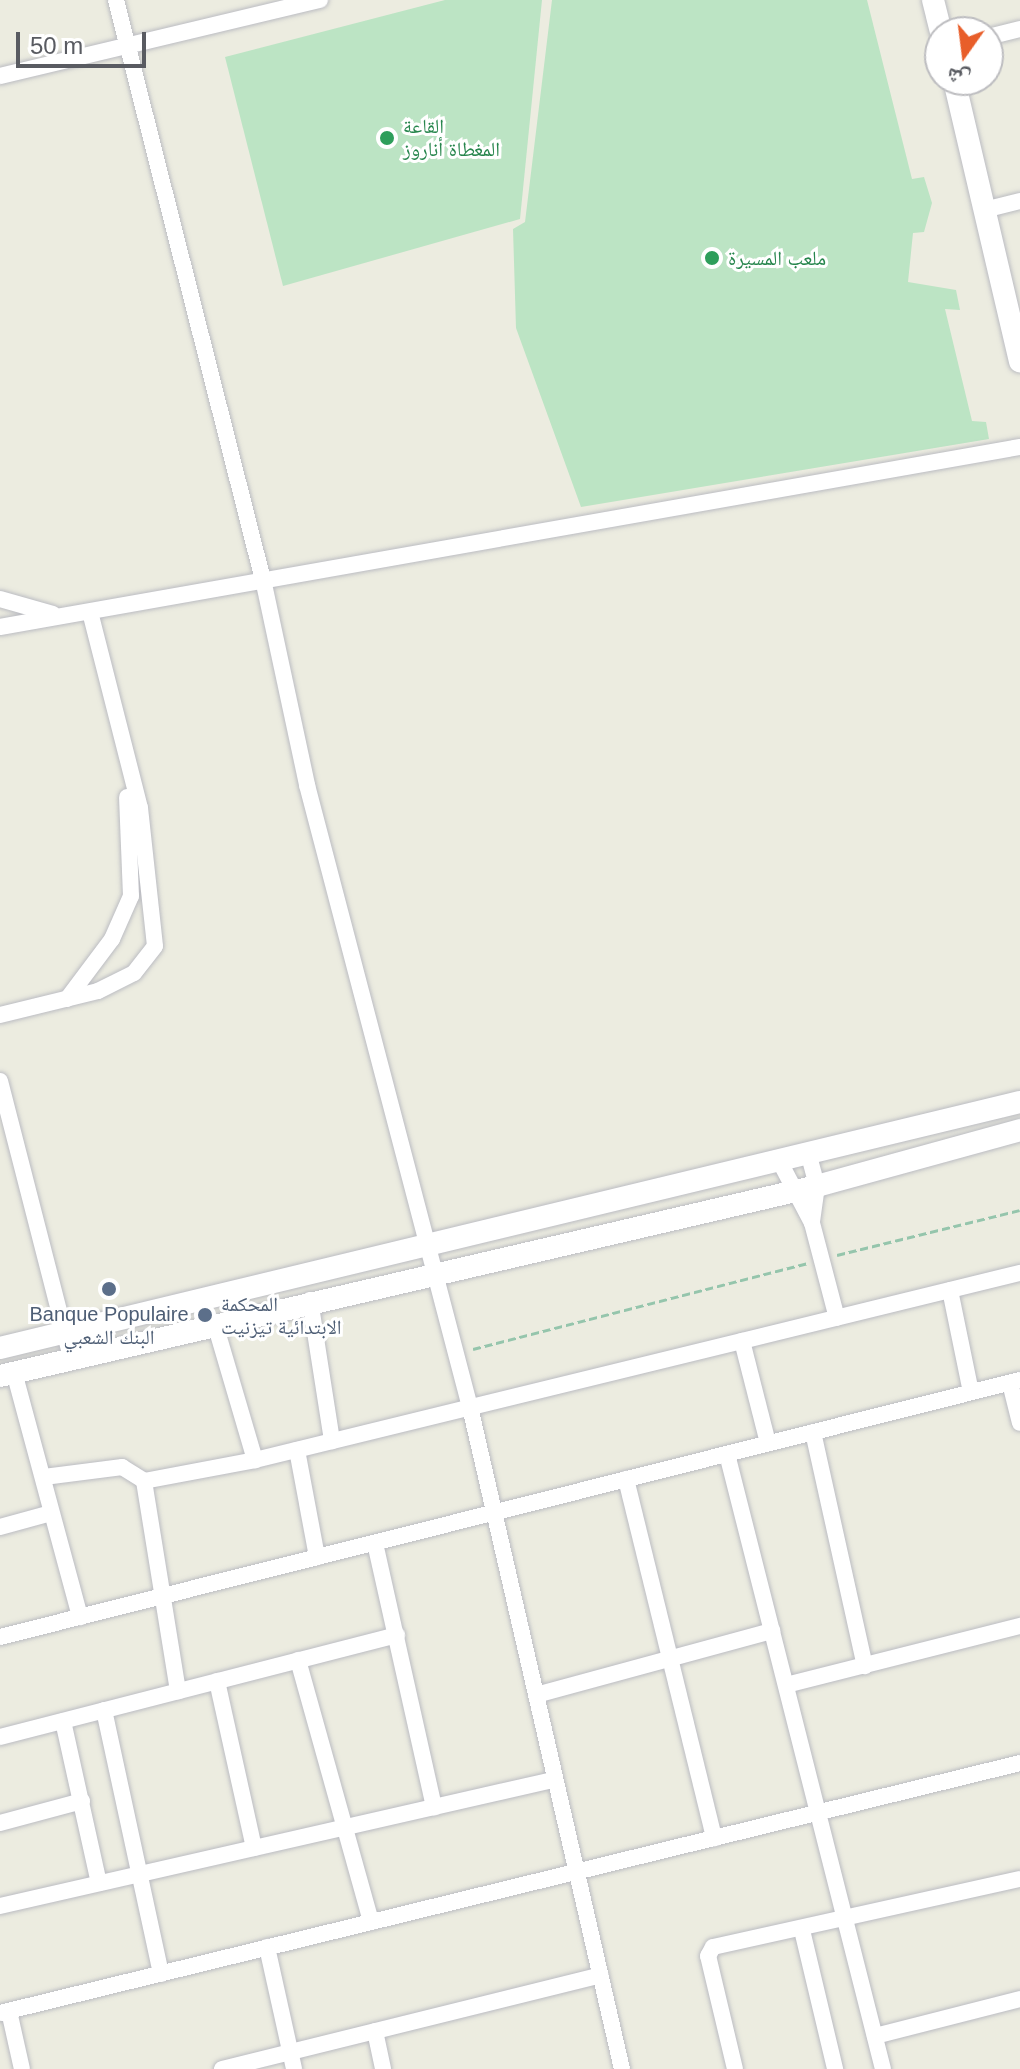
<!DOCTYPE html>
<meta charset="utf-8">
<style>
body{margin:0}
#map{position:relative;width:1020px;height:2069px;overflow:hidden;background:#ecece0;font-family:Arial,"Noto Naskh Arabic",sans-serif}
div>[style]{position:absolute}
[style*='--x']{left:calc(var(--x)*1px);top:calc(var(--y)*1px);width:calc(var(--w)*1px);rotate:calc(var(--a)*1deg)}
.green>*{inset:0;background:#bce4c4}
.path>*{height:3px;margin-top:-1.5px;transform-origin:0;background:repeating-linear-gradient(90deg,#95c5ac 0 8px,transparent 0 12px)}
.roads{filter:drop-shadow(0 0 2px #bbbcc2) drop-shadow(0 0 2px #bbbcc2)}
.street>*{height:16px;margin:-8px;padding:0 8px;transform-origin:8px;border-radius:8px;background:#fff}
.secondary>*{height:22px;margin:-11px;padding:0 11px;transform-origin:11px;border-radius:11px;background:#fff}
.dots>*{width:22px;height:22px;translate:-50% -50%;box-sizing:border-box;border:4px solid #fff;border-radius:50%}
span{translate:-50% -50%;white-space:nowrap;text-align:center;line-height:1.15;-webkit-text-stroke:6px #fff;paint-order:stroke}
.leisure-label{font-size:20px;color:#27864d}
.left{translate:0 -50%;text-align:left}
.service-label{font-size:20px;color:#4e5e75}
.north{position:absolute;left:924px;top:16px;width:80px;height:80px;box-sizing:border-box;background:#fff;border:2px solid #bdbdc0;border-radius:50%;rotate:194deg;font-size:22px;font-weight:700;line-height:32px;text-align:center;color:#595b61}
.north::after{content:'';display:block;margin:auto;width:28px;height:36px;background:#e85e2a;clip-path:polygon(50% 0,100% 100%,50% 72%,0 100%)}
.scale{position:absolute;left:16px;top:32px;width:130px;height:36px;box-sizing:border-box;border:4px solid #595b61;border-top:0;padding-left:10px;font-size:24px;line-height:28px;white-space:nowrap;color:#595b61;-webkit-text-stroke:6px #fff;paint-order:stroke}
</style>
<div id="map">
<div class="green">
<div style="clip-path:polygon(445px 0,542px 0,520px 219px,283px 286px,225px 57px)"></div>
<div style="clip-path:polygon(552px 0,867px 0,912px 179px,924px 177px,932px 203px,924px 232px,913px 233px,908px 282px,956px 290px,960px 310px,945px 309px,972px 421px,986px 422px,989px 439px,581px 507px,516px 328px,513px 229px,525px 222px)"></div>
</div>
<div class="path">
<div style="--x:837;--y:1255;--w:188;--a:-13.8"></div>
<div style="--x:473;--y:1349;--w:345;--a:-14.4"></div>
</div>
<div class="roads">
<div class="street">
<div style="--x:116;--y:0;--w:602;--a:75.78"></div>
<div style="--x:264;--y:584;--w:206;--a:77.9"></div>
<div style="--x:307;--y:785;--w:643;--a:75.32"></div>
<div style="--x:470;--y:1407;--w:679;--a:77.07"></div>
<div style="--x:988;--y:37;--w:33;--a:-14"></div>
<div style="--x:0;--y:76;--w:329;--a:-13.4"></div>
<div style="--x:988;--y:209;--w:33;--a:-14"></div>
<div style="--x:0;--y:599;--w:55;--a:15.8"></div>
<div style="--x:0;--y:627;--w:1036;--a:-10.01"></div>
<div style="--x:67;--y:999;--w:75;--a:-53.1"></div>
<div style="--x:112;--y:939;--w:47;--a:-66.2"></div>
<div style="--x:131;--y:896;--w:99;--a:-92.3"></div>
<div style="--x:0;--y:1015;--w:101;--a:-13.8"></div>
<div style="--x:98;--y:991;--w:40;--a:-26.6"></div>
<div style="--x:134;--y:973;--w:34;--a:-52"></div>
<div style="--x:155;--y:946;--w:139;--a:-96.2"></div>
<div style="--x:140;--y:808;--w:202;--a:-104.3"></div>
<div style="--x:0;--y:1081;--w:286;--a:75.6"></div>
<div style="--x:809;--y:1156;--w:31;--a:75"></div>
<div style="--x:817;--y:1186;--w:37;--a:98"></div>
<div style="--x:781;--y:1164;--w:67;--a:62.3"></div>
<div style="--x:812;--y:1223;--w:98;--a:75.3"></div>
<div style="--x:950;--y:1290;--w:104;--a:78.4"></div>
<div style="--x:310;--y:1300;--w:143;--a:81.1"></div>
<div style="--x:215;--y:1324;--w:142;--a:73.6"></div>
<div style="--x:742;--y:1341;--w:105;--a:75.7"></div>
<div style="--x:14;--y:1372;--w:254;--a:74.9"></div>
<div style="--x:1010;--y:1383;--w:41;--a:76"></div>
<div style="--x:813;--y:1432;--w:240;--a:77.5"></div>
<div style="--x:297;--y:1450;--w:109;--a:79.4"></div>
<div style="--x:727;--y:1454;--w:634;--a:75.77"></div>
<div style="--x:44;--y:1477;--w:79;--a:-7.3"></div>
<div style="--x:122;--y:1467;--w:26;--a:32"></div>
<div style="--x:144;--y:1481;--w:113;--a:-10.7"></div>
<div style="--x:255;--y:1460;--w:788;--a:-13.74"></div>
<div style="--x:626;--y:1479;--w:370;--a:76.2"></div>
<div style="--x:144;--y:1481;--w:213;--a:80.8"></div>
<div style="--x:0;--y:1527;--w:53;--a:-15.4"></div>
<div style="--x:375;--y:1543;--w:271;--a:77.4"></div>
<div style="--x:0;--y:1637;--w:1052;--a:-14.14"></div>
<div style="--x:298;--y:1660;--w:272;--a:74.4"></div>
<div style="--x:217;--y:1681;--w:171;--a:77.5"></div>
<div style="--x:786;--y:1685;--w:241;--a:-14.2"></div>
<div style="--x:536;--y:1695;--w:245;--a:-15.2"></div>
<div style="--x:104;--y:1710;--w:270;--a:77.8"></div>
<div style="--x:63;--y:1721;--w:166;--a:77.5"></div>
<div style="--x:0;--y:1737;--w:410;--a:-14.4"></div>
<div style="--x:0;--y:1823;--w:85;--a:-15"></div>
<div style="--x:0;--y:1906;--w:567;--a:-12.84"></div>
<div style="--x:802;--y:1930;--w:143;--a:76.6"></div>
<div style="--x:267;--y:1947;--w:125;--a:77.5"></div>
<div style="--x:9;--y:2011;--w:59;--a:77.4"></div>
<div style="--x:0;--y:2013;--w:1050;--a:-13.77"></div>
<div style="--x:375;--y:2031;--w:39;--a:78"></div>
<div style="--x:875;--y:2036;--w:150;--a:-14.3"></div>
<div style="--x:222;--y:2069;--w:390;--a:-13.9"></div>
<div style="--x:735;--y:2069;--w:116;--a:-103.4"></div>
<div style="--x:708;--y:1956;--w:10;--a:-61"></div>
<div style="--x:713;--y:1947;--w:314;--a:-12.5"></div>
</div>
<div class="secondary">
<div style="--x:933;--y:0;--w:33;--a:76"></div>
<div style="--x:954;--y:80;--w:289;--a:76.8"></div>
<div style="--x:0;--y:1348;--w:1049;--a:-13.56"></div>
<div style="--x:0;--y:1376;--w:839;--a:-13.09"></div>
<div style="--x:817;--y:1186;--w:211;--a:-15.4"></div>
</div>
</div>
<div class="dots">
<div style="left:387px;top:138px;background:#2e9e5b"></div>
<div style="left:712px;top:258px;background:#2e9e5b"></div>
<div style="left:109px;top:1289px;background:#5c6f8a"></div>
<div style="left:205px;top:1315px;background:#5c6f8a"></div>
</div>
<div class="leisure-label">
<span class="left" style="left:403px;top:138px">القاعة<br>المغطاة أناروز</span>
<span class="left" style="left:728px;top:258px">ملعب المسيرة</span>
</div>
<div class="service-label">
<span class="left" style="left:221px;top:1316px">المحكمة<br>الابتدائية تيزنيت</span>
<span style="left:109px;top:1326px">Banque Populaire<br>البنك الشعبي</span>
</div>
<div class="north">ش</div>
<div class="scale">50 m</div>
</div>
